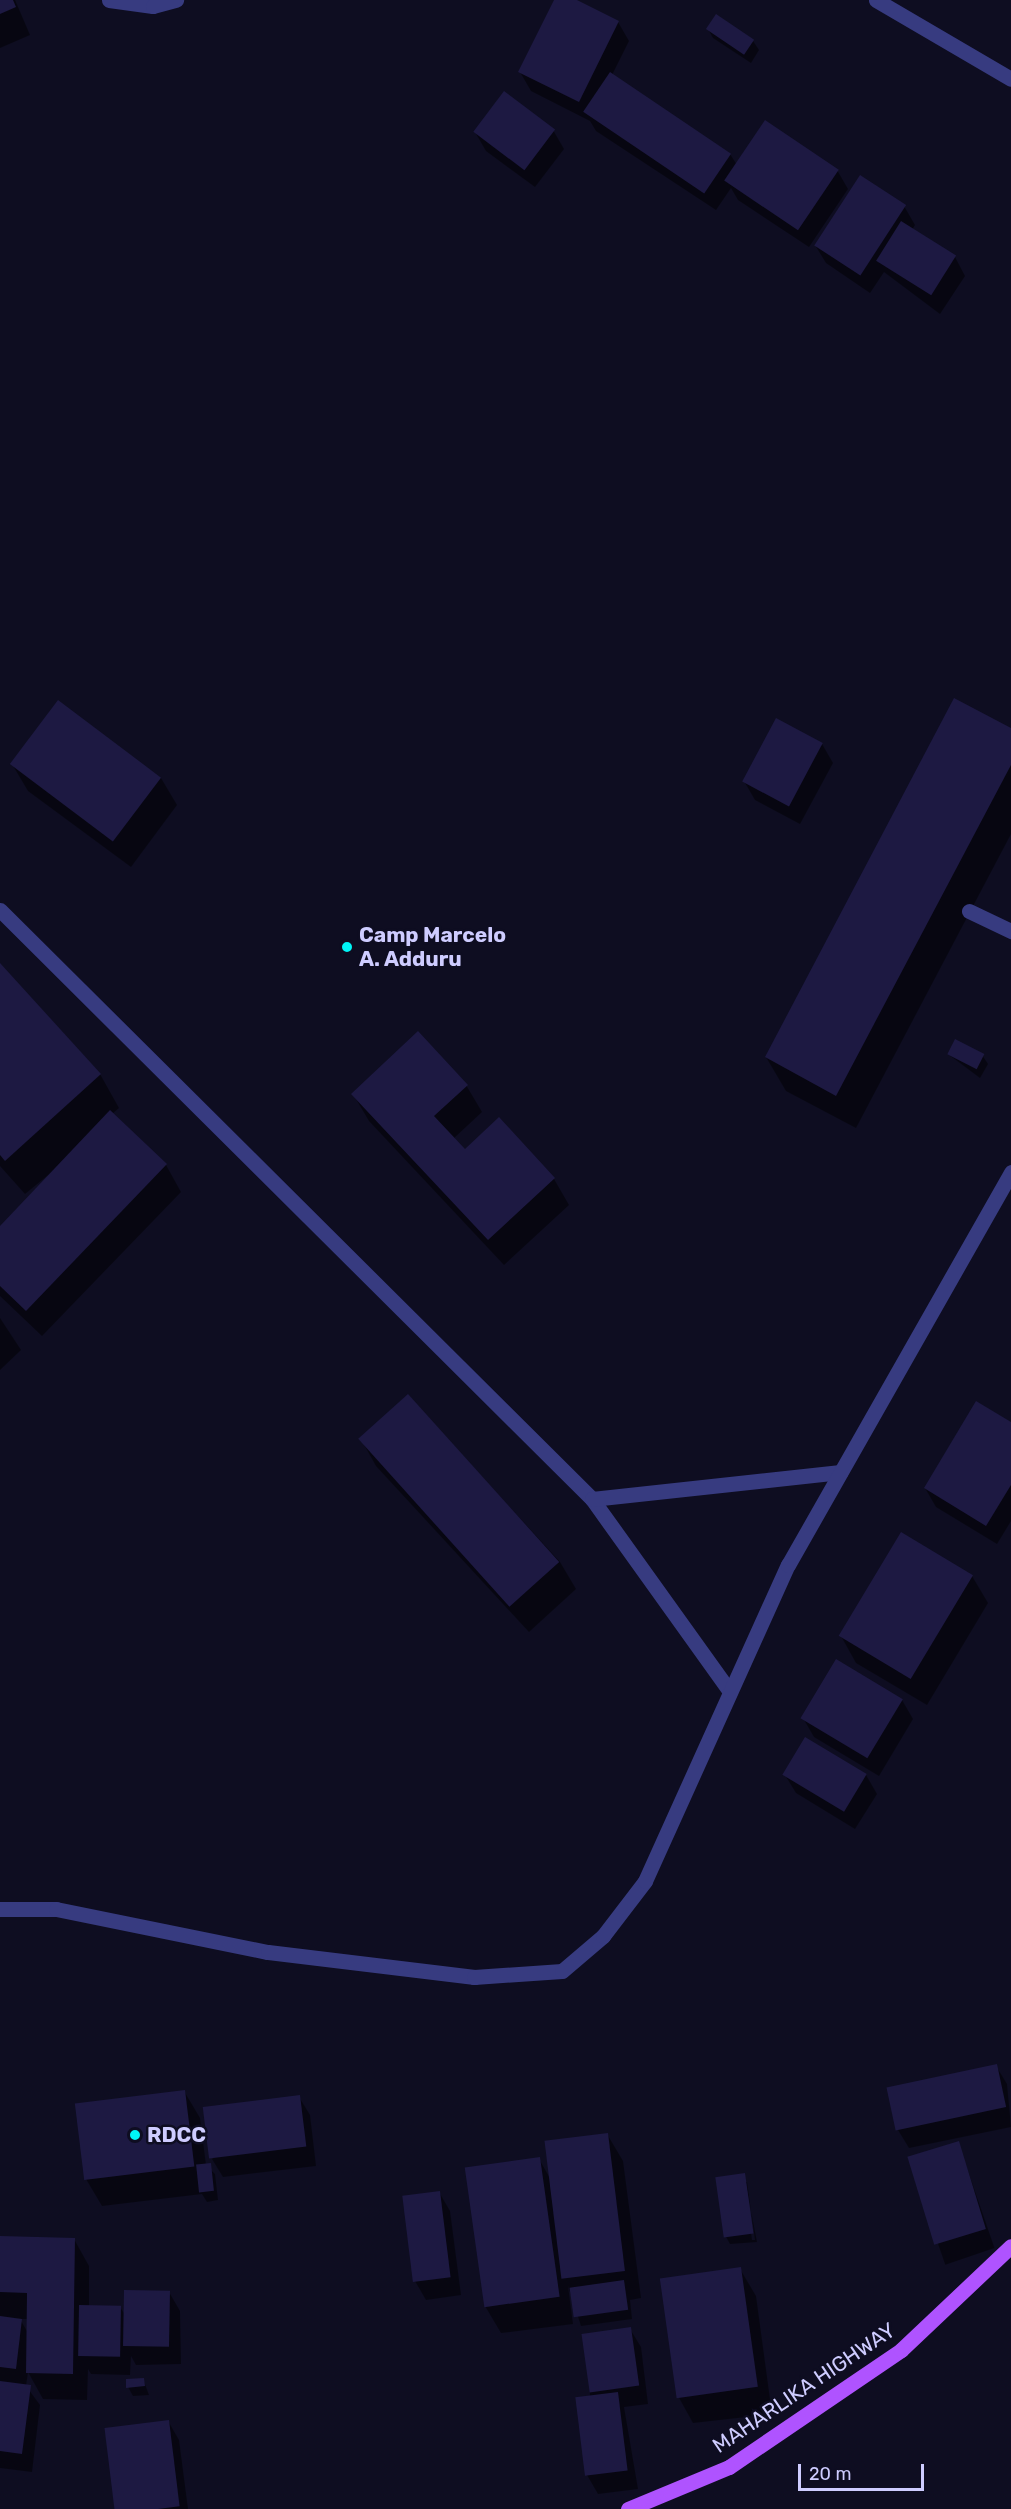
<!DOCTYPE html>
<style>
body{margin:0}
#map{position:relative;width:1011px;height:2509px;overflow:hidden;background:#0e0d21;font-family:Rubik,sans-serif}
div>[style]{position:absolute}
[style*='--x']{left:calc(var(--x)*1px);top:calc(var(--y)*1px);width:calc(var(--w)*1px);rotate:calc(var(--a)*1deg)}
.shadow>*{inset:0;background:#0007;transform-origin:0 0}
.building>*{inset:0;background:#1d1942;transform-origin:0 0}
.street>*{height:15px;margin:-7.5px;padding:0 7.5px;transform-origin:7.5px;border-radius:7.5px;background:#373b80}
.primary>*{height:15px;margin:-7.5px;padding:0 7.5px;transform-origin:7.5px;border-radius:7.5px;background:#af53ff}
.dots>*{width:16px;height:16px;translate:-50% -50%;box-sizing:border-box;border:3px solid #0e0d21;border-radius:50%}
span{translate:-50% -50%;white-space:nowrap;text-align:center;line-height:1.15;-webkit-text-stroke:5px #0e0d21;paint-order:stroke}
.poi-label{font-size:21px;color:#ceccff;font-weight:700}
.left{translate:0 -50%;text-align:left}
.street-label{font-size:21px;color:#ceccff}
.scale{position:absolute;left:798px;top:2464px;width:126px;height:27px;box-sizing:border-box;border:3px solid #ceccff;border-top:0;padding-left:8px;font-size:18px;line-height:21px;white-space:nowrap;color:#ceccff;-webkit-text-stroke:4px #0e0d21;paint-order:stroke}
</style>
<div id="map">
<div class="shadow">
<div style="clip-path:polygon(0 0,15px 0,30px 35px,0 48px)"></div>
<div style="clip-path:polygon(556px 0,573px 0,618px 22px,629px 41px,612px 75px,730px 154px,737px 165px,837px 170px,848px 189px,809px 247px,738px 200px,731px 188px,716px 210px,596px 131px,590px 121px,531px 91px,520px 72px)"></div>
<div style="clip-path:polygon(716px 17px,753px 41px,759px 50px,751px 63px,713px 38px,708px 29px)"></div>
<div style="clip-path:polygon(553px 130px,564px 149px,535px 187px,486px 151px,475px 132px)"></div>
<div style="clip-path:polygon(904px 206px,915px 225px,912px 230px,955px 257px,965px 276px,940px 314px,884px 272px,870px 293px,826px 263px,815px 245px)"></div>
<div style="clip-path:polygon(1011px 730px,1011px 834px,856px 1128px,786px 1091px,766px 1057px)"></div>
<div style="clip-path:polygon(822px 744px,833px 763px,800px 824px,755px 800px,744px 781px)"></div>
<div style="clip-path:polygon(12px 764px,161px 778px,177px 805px,131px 867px,28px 791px)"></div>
<div style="clip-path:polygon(0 965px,100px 1074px,119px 1108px,112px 1114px,166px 1165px,181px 1192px,42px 1336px,0 1296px,0 1228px,58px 1167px,25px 1194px,0 1166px)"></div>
<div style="clip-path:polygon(948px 1054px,982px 1055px,988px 1064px,980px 1078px)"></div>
<div style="clip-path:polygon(466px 1085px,482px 1112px,453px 1139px,465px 1151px,554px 1179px,569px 1205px,504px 1265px,369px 1121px,353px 1094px)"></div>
<div style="clip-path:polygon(0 1318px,21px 1350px,0 1370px)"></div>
<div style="clip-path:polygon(408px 1396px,560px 1562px,576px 1589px,529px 1632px,376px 1466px,361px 1439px)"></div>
<div style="clip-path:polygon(1011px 1424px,1011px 1521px,997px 1544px,936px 1507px,925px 1488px)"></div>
<div style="clip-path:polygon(972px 1576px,988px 1603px,927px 1705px,856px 1663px,841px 1636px)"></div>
<div style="clip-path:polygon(902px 1700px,913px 1719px,879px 1776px,814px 1737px,803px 1718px)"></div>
<div style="clip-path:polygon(785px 1775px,866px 1775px,877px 1794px,855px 1829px,796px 1793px)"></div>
<div style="clip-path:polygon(996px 2066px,1007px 2084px,1011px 2127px,909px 2148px,898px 2130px,889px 2089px)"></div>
<div style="clip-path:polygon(184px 2091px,200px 2118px,206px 2165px,215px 2174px,218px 2200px,207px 2202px,202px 2194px,102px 2206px,86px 2179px)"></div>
<div style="clip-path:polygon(299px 2097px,310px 2115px,316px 2166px,223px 2177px,212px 2159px)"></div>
<div style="clip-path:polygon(607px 2134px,623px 2161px,641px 2298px,630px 2300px,632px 2319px,581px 2326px,568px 2286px,573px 2324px,501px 2333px,485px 2306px,539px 2159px,551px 2180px)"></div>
<div style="left:958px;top:2142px;width:112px;height:52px;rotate:71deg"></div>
<div style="clip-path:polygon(evenodd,744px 2175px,757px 2242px,730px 2244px,725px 2235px,744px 2175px,744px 2182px,747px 2182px,755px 2240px,752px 2240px,744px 2182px)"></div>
<div style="clip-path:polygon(439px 2192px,450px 2211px,461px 2295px,426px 2300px,415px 2281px)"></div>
<div style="clip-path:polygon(evenodd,0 2238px,74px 2239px,89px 2266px,89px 2307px,120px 2307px,125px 2315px,169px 2292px,180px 2311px,181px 2364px,136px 2365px,131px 2356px,130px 2375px,91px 2374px,88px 2369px,87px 2400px,43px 2399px,28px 2372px,26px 2386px,40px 2405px,32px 2472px,0 2468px,0 2238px,20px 2319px,29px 2319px,28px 2333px,20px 2319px)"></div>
<div style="clip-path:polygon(740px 2269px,756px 2296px,772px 2414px,693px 2423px,678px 2396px)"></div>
<div style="clip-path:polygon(630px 2329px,641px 2347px,648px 2404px,624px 2407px,638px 2489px,598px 2494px,587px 2475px,590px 2391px)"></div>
<div style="clip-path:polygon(143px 2379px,149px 2395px,133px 2396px,128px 2387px)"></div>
<div style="clip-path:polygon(168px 2421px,179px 2440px,188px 2509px,117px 2509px,106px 2429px)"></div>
</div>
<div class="building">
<div style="clip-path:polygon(0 0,13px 0,16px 7px,0 14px)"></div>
<div style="clip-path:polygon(554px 0,577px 0,619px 21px,579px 102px,518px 72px)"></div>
<div style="left:716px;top:14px;width:46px;height:18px;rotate:34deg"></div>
<div style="left:610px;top:72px;width:146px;height:48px;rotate:34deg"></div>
<div style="left:504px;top:91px;width:64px;height:51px;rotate:37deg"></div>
<div style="left:765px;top:120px;width:89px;height:73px;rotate:34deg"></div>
<div style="left:860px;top:175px;width:55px;height:84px;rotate:33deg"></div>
<div style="left:901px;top:221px;width:65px;height:47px;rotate:32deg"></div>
<div style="clip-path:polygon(954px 698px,1011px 728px,1011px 765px,836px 1096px,765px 1057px)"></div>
<div style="left:58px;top:700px;width:129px;height:80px;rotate:37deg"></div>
<div style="left:776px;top:718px;width:53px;height:72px;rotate:28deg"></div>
<div style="clip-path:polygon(0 963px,101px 1074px,5px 1161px,0 1155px)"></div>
<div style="clip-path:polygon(418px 1031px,468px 1085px,434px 1116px,465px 1149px,499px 1117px,555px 1178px,488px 1240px,351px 1094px)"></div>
<div style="left:955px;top:1039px;width:33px;height:17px;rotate:27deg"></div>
<div style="clip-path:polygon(110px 1110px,167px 1164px,26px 1311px,0 1286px,0 1226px)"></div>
<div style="left:408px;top:1394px;width:226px;height:67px;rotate:48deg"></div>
<div style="clip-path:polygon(976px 1401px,1011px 1422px,1011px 1485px,986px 1526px,924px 1488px)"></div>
<div style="left:901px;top:1532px;width:84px;height:121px;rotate:31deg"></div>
<div style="left:836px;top:1659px;width:78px;height:69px;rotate:31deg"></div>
<div style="left:805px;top:1737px;width:72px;height:44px;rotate:31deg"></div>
<div style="left:997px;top:2064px;width:44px;height:113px;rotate:78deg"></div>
<div style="left:185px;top:2090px;width:77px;height:111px;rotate:83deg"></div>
<div style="left:300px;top:2095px;width:52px;height:98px;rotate:83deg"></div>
<div style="left:608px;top:2133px;width:139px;height:64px;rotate:83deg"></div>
<div style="left:959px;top:2141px;width:92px;height:54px;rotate:73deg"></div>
<div style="left:540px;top:2157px;width:141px;height:76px;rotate:82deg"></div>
<div style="left:211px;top:2163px;width:28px;height:15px;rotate:84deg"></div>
<div style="left:745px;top:2173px;width:61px;height:30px;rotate:82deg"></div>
<div style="left:440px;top:2191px;width:87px;height:38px;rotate:83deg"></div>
<div style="clip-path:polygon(0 2236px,75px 2238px,73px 2374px,26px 2373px,27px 2293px,0 2292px)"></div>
<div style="left:741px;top:2267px;width:121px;height:82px;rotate:82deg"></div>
<div style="left:624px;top:2280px;width:30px;height:55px;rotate:82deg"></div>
<div style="left:124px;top:2290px;width:46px;height:56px;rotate:1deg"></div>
<div style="left:79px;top:2305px;width:42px;height:51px;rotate:1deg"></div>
<div style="clip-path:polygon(0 2316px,22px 2319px,16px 2369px,0 2367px)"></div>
<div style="left:631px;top:2327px;width:59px;height:50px;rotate:82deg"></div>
<div style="clip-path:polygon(144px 2378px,145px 2386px,126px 2388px,126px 2379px)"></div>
<div style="clip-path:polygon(0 2381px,31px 2385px,22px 2454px,0 2451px)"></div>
<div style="left:618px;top:2392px;width:79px;height:43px;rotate:83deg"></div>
<div style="left:169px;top:2420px;width:87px;height:65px;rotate:83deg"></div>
</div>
<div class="street">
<div style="--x:109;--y:0;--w:44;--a:7.8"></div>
<div style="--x:153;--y:6;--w:24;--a:-15"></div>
<div style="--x:876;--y:0;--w:156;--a:30.3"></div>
<div style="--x:0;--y:910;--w:835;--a:44.85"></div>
<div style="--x:592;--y:1499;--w:237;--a:54.4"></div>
<div style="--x:969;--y:911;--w:47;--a:25.5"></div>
<div style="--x:592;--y:1499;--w:250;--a:-6.2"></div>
<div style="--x:0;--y:1909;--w:56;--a:0"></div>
<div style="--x:56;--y:1909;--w:216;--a:11.5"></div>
<div style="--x:268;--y:1952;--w:208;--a:6.9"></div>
<div style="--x:474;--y:1977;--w:88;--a:-3.9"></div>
<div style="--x:562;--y:1971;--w:54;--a:-40.5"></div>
<div style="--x:603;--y:1936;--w:69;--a:-52.6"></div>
<div style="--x:645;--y:1881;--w:347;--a:-65.7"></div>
<div style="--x:788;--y:1565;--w:452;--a:-60.4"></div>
</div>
<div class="primary">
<div style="--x:628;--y:2509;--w:109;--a:-22.6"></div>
<div style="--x:729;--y:2467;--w:208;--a:-34.2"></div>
<div style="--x:901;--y:2350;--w:151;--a:-43.4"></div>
</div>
<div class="dots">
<div style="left:347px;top:947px;background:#00f5f7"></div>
<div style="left:135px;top:2135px;background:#00f5f7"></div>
</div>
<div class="poi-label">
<span class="left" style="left:359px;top:947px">Camp Marcelo<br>A. Adduru</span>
<span class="left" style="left:147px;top:2135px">RDCC</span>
</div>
<div class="street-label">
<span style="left:804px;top:2388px;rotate:-34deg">MAHARLIKA HIGHWAY</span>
</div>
<div class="scale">20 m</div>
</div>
